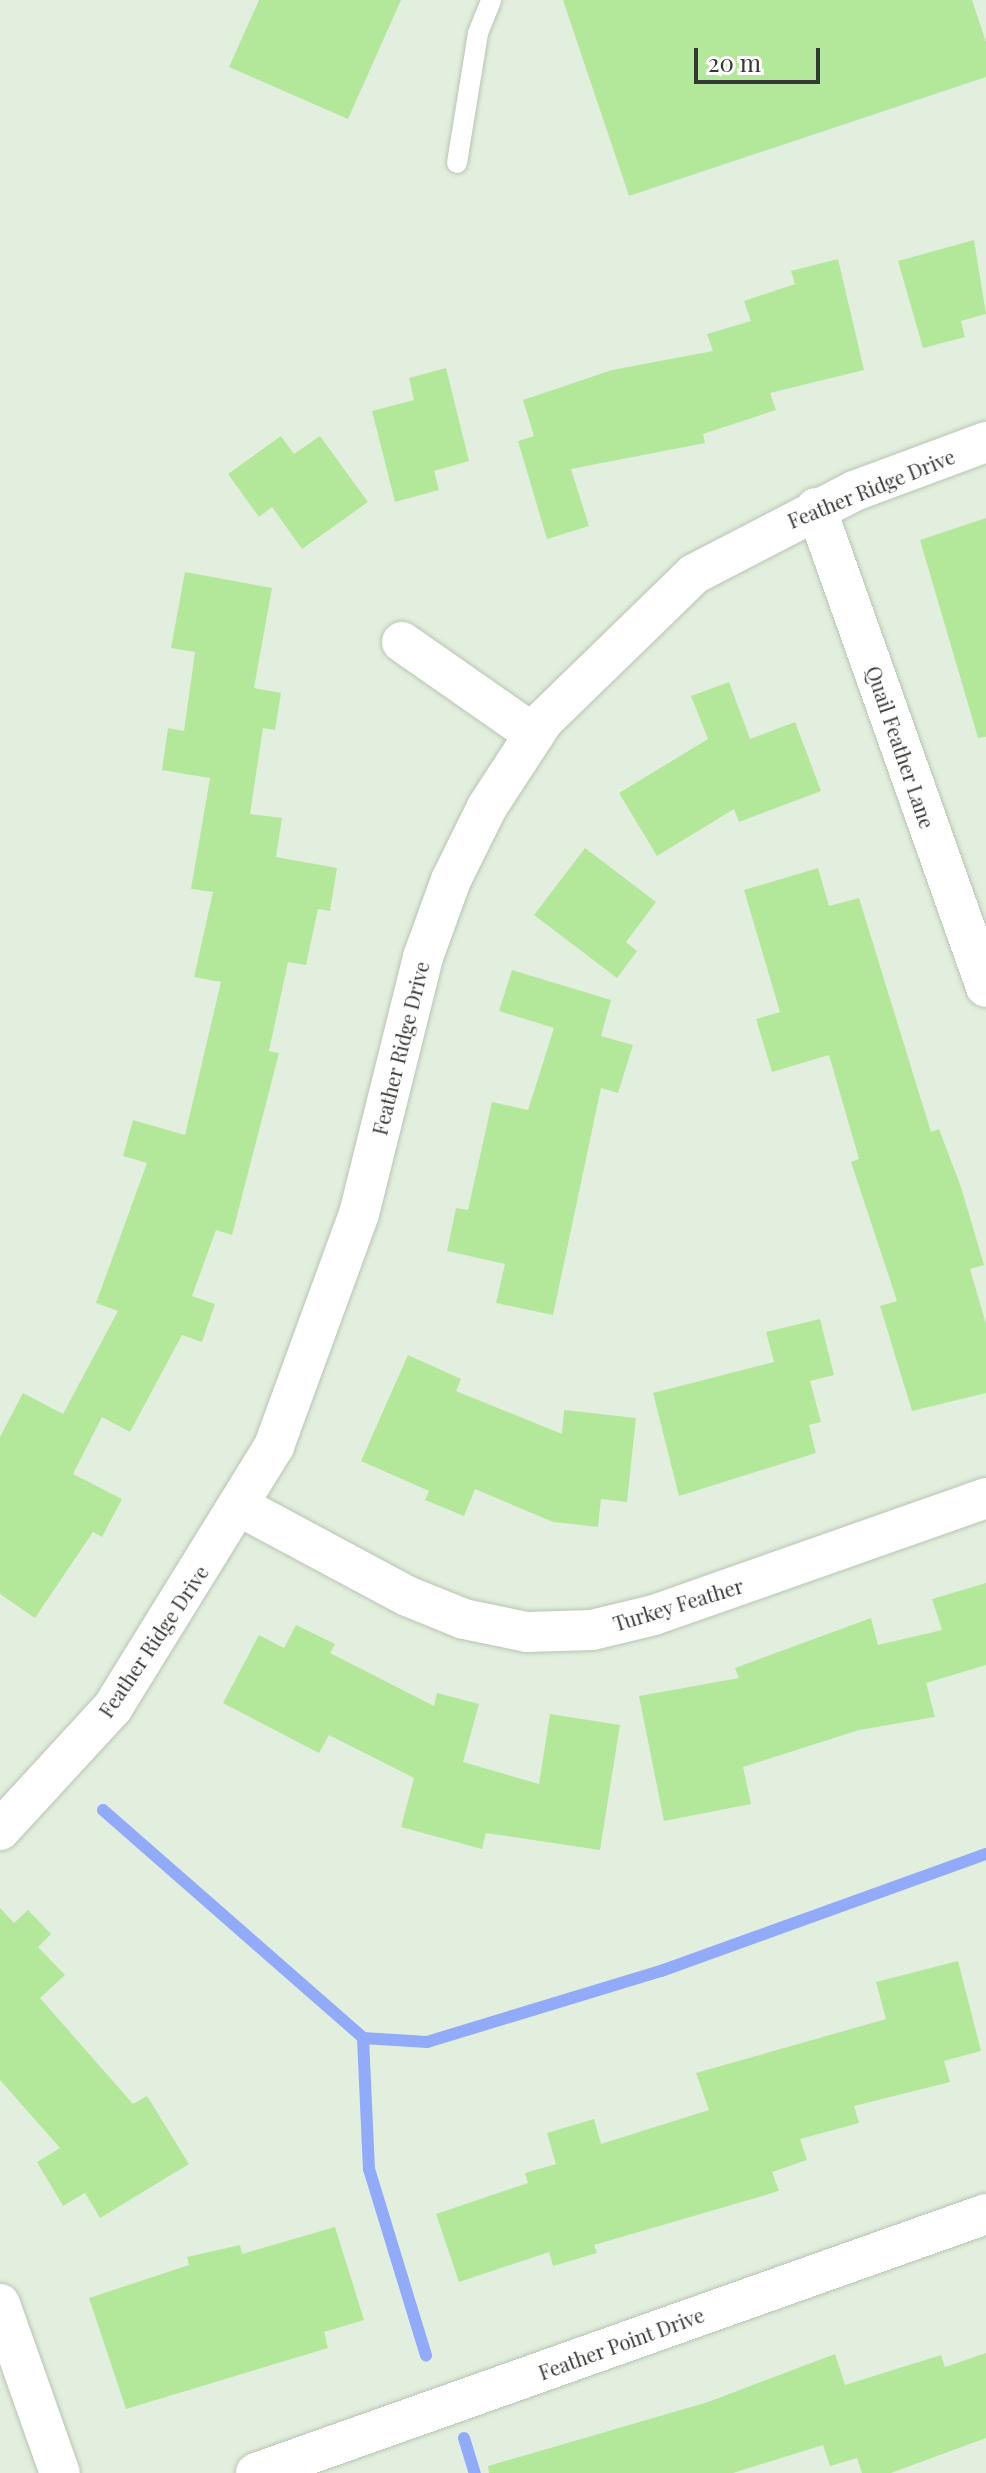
<!DOCTYPE html>
<style>
body{margin:0}
#map{position:relative;width:986px;height:2473px;overflow:hidden;background:#e3efde;font-family:"Playfair Display",serif}
div>[style]{position:absolute}
[style*='--x']{left:calc(var(--x)*1px);top:calc(var(--y)*1px);width:calc(var(--w)*1px);rotate:calc(var(--a)*1deg)}
.stream>*{height:12px;margin:-6px;padding:0 6px;transform-origin:6px;border-radius:6px;background:#91aaf9}
.building>*{inset:0;background:#b3e89b}
.roads{filter:drop-shadow(0 0 2px #b8c4b3) drop-shadow(0 0 2px #b8c4b3)}
.lane>*{height:20px;margin:-10px;padding:0 10px;transform-origin:10px;border-radius:10px;background:#fff}
.street>*{height:40px;margin:-20px;padding:0 20px;transform-origin:20px;border-radius:20px;background:#fff}
span{translate:-50% -50%;white-space:nowrap;text-align:center;line-height:1.15;-webkit-text-stroke:6px #fff;paint-order:stroke}
.street-label{font-size:20px;color:#343832}
.scale{position:absolute;left:694px;top:48px;width:126px;height:36px;box-sizing:border-box;border:4px solid #343832;border-top:0;padding-left:10px;font-size:24px;line-height:28px;white-space:nowrap;color:#343832;-webkit-text-stroke:6px #fff;paint-order:stroke}
</style>
<div id="map">
<div class="stream">
<div style="--x:103;--y:1810;--w:346;--a:41.2"></div>
<div style="--x:363;--y:2038;--w:64;--a:3.6"></div>
<div style="--x:427;--y:2042;--w:245;--a:-16.9"></div>
<div style="--x:661;--y:1971;--w:345;--a:-19.8"></div>
<div style="--x:363;--y:2038;--w:131;--a:87.4"></div>
<div style="--x:369;--y:2169;--w:195;--a:73"></div>
<div style="--x:464;--y:2438;--w:37;--a:73"></div>
</div>
<div class="building">
<div style="clip-path:polygon(259px 0,401px 0,348px 119px,229px 67px)"></div>
<div style="clip-path:polygon(563px 0,972px 0,986px 42px,986px 77px,629px 196px)"></div>
<div style="clip-path:polygon(974px 240px,986px 314px,961px 321px,965px 337px,923px 348px,898px 261px)"></div>
<div style="clip-path:polygon(838px 259px,864px 370px,770px 393px,776px 410px,703px 434px,705px 443px,571px 469px,589px 526px,547px 539px,518px 441px,534px 436px,523px 400px,612px 370px,713px 351px,707px 334px,751px 321px,744px 301px,795px 284px,791px 271px)"></div>
<div style="clip-path:polygon(446px 368px,469px 461px,434px 471px,439px 490px,395px 502px,372px 411px,414px 400px,409px 378px)"></div>
<div style="clip-path:polygon(281px 436px,294px 454px,320px 436px,368px 502px,302px 549px,272px 507px,259px 517px,228px 474px)"></div>
<div style="clip-path:polygon(986px 518px,986px 737px,978px 738px,920px 540px)"></div>
<div style="clip-path:polygon(185px 572px,272px 588px,254px 688px,281px 693px,275px 730px,263px 728px,250px 814px,282px 818px,276px 857px,337px 868px,330px 911px,318px 909px,306px 965px,288px 962px,269px 1051px,279px 1053px,232px 1235px,216px 1230px,192px 1296px,215px 1304px,202px 1342px,182px 1335px,130px 1432px,102px 1417px,73px 1474px,122px 1499px,102px 1537px,93px 1532px,35px 1618px,0 1594px,0 1437px,23px 1393px,63px 1414px,118px 1311px,96px 1303px,147px 1163px,123px 1156px,133px 1120px,185px 1135px,221px 982px,194px 977px,213px 892px,191px 889px,210px 778px,162px 770px,168px 728px,184px 731px,195px 652px,171px 648px)"></div>
<div style="clip-path:polygon(729px 682px,750px 739px,795px 722px,821px 791px,739px 822px,734px 809px,657px 856px,619px 793px,708px 739px,691px 696px)"></div>
<div style="clip-path:polygon(585px 848px,656px 902px,626px 942px,637px 951px,617px 978px,534px 915px)"></div>
<div style="clip-path:polygon(818px 868px,829px 906px,859px 898px,931px 1132px,939px 1129px,961px 1187px,984px 1265px,970px 1269px,986px 1324px,986px 1393px,912px 1411px,880px 1306px,897px 1301px,851px 1162px,859px 1159px,829px 1055px,772px 1072px,756px 1019px,780px 1012px,744px 890px)"></div>
<div style="clip-path:polygon(512px 970px,611px 1000px,601px 1036px,633px 1045px,618px 1093px,601px 1088px,553px 1315px,496px 1303px,505px 1264px,447px 1251px,456px 1208px,468px 1210px,492px 1102px,528px 1110px,554px 1028px,499px 1011px)"></div>
<div style="clip-path:polygon(820px 1319px,834px 1375px,810px 1381px,821px 1422px,809px 1425px,816px 1453px,679px 1496px,653px 1393px,774px 1362px,766px 1332px)"></div>
<div style="clip-path:polygon(408px 1355px,461px 1379px,456px 1391px,562px 1434px,564px 1410px,636px 1418px,627px 1502px,601px 1499px,598px 1527px,553px 1522px,475px 1489px,464px 1516px,425px 1500px,429px 1491px,361px 1461px)"></div>
<div style="clip-path:polygon(986px 1583px,986px 1665px,926px 1683px,935px 1717px,859px 1730px,743px 1767px,751px 1804px,664px 1821px,639px 1696px,739px 1678px,735px 1668px,871px 1618px,878px 1645px,942px 1630px,932px 1599px)"></div>
<div style="clip-path:polygon(296px 1625px,335px 1644px,330px 1653px,434px 1706px,437px 1693px,479px 1704px,463px 1762px,539px 1784px,550px 1714px,620px 1725px,600px 1850px,486px 1833px,482px 1849px,401px 1827px,414px 1778px,329px 1735px,319px 1753px,223px 1703px,259px 1635px,284px 1648px)"></div>
<div style="clip-path:polygon(0 1908px,14px 1923px,28px 1910px,51px 1934px,38px 1947px,65px 1975px,40px 1998px,133px 2104px,147px 2096px,189px 2164px,100px 2218px,85px 2193px,63px 2206px,37px 2162px,60px 2148px,0 2080px)"></div>
<div style="clip-path:polygon(958px 1961px,981px 2051px,944px 2061px,950px 2082px,854px 2106px,859px 2123px,800px 2139px,807px 2160px,772px 2172px,779px 2191px,594px 2245px,597px 2253px,553px 2266px,549px 2252px,459px 2282px,436px 2214px,528px 2183px,525px 2173px,556px 2164px,547px 2133px,594px 2119px,601px 2144px,709px 2110px,696px 2073px,886px 2019px,876px 1982px)"></div>
<div style="clip-path:polygon(335px 2227px,364px 2320px,324px 2332px,328px 2348px,126px 2409px,89px 2298px,189px 2265px,187px 2257px,240px 2245px,242px 2254px)"></div>
<div style="clip-path:polygon(986px 2353px,986px 2438px,891px 2473px,862px 2473px,857px 2458px,830px 2466px,823px 2445px,733px 2473px,489px 2473px,488px 2466px,708px 2402px,835px 2354px,845px 2385px,941px 2355px,945px 2367px)"></div>
</div>
<div class="roads">
<div class="lane">
<div style="--x:457;--y:163;--w:132;--a:-80.8"></div>
<div style="--x:478;--y:33;--w:35;--a:-68"></div>
</div>
<div class="street">
<div style="--x:816;--y:508;--w:508;--a:70.46"></div>
<div style="--x:402;--y:642;--w:161;--a:34.9"></div>
<div style="--x:241;--y:1507;--w:188;--a:28.2"></div>
<div style="--x:407;--y:1596;--w:61;--a:22"></div>
<div style="--x:464;--y:1619;--w:64;--a:11.7"></div>
<div style="--x:527;--y:1632;--w:65;--a:-1.8"></div>
<div style="--x:592;--y:1630;--w:64;--a:-13.6"></div>
<div style="--x:654;--y:1615;--w:352;--a:-19.4"></div>
<div style="--x:0;--y:1830;--w:167;--a:-47.4"></div>
<div style="--x:113;--y:1707;--w:307;--a:-58.3"></div>
<div style="--x:274;--y:1446;--w:247;--a:-69.9"></div>
<div style="--x:359;--y:1214;--w:265;--a:-76"></div>
<div style="--x:423;--y:957;--w:82;--a:-70"></div>
<div style="--x:451;--y:880;--w:81;--a:-63.7"></div>
<div style="--x:487;--y:807;--w:103;--a:-56.9"></div>
<div style="--x:543;--y:721;--w:211;--a:-44.2"></div>
<div style="--x:694;--y:574;--w:180;--a:-27.4"></div>
<div style="--x:854;--y:491;--w:141;--a:-20.4"></div>
<div style="--x:0;--y:2304;--w:179;--a:70.5"></div>
<div style="--x:256;--y:2473;--w:775;--a:-19.53"></div>
</div>
</div>
<div class="street-label">
<span style="left:871px;top:488px;rotate:-22deg">Feather Ridge Drive</span>
<span style="left:901px;top:747px;rotate:71deg">Quail Feather Lane</span>
<span style="left:400px;top:1048px;rotate:-76deg">Feather Ridge Drive</span>
<span style="left:678px;top:1604px;rotate:-17deg">Turkey Feather</span>
<span style="left:153px;top:1641px;rotate:-56deg">Feather Ridge Drive</span>
<span style="left:621px;top:2343px;rotate:-20deg">Feather Point Drive</span>
</div>
<div class="scale">20 m</div>
</div>
